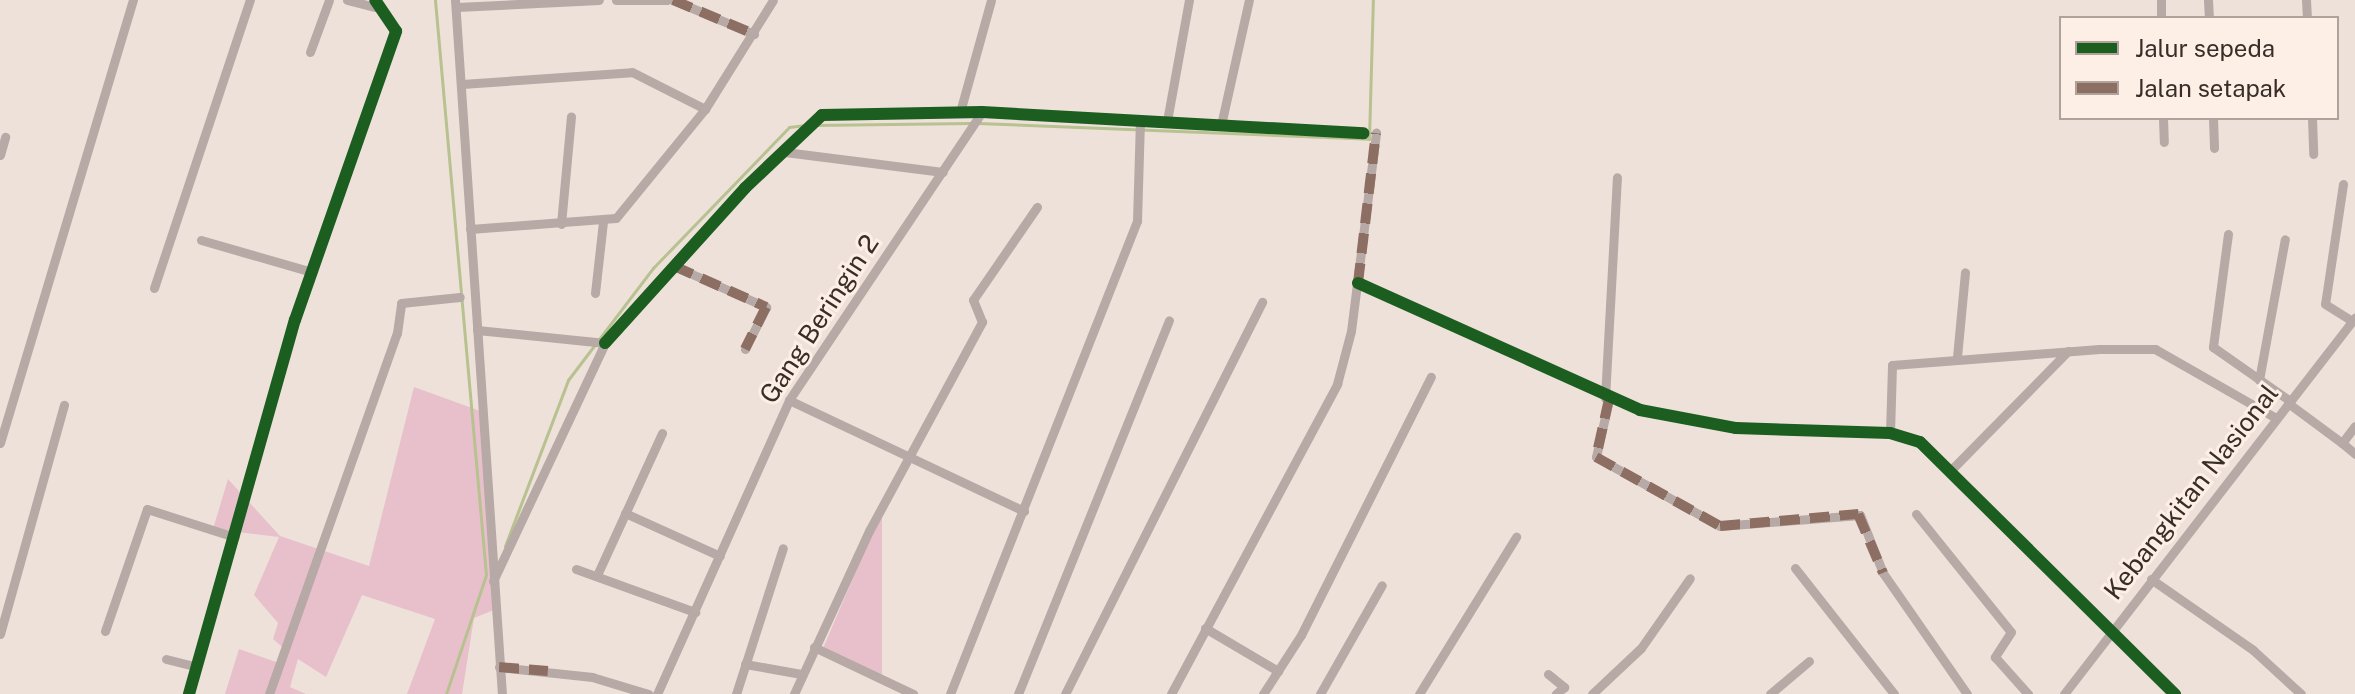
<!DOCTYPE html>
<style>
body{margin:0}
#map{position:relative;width:2355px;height:694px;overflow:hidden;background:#eee1d9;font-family:"Public Sans",sans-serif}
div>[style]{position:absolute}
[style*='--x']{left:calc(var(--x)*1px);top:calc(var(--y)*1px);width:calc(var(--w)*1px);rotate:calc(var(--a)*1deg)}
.green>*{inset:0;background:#e8c0cb}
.stream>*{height:3px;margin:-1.5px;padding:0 1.5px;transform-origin:1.5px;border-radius:1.5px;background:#b7c290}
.street>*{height:9px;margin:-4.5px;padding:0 4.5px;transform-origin:4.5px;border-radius:4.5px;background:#b6a9a6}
.quiet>*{height:10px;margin-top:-5px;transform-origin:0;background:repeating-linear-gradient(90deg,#8d6e63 0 20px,transparent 0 30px)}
.cycleway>*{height:12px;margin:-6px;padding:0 6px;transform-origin:6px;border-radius:6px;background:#1b5e20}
span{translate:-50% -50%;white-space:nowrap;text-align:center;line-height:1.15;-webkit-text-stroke:6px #feefe6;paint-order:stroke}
.street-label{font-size:26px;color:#372e28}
.legend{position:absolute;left:2059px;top:16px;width:280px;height:104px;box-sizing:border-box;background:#feefe6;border:2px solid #aea29a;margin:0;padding:10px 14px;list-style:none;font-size:24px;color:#372e28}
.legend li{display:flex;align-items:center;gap:16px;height:40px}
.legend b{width:40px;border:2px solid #aea29a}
</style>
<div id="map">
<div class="green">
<div style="clip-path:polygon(414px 387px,483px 412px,494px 610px,474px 618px,462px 694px,407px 694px,435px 619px,362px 595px,326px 677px,298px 659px,290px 687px,306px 694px,225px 694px,239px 649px,279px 663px,287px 651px,273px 639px,278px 623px,254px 595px,279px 537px,213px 529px,228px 479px,280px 536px,369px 566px)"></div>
<div style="clip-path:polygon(882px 510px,882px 684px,821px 653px)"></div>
</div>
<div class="stream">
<div style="--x:435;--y:0;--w:577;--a:84.93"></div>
<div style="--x:486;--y:575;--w:126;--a:108.6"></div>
<div style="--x:978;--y:123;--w:391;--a:2.3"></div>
<div style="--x:1369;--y:139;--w:139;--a:-88.4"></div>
<div style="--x:814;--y:125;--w:156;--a:-0.7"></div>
<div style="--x:505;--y:546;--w:178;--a:-69.2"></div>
<div style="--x:568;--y:380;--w:141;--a:-52.8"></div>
<div style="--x:653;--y:268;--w:196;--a:-46"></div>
<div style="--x:789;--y:127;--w:17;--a:-7"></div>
</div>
<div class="street">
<div style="--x:347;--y:0;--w:29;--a:14"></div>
<div style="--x:455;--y:0;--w:696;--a:86.13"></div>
<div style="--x:616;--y:0;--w:51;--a:0"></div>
<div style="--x:673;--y:0;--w:88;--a:22.8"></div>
<div style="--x:2161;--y:0;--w:18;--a:90"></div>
<div style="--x:2208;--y:0;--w:18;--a:87"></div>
<div style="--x:2306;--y:0;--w:18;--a:87"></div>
<div style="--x:457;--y:7;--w:142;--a:-2.8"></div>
<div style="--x:310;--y:52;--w:55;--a:-69.9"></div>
<div style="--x:462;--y:84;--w:170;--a:-4"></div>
<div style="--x:632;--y:72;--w:82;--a:26.9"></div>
<div style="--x:960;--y:112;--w:116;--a:-74.5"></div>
<div style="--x:2163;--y:118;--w:24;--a:88"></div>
<div style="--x:2213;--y:118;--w:30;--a:88"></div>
<div style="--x:2312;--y:118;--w:36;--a:88"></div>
<div style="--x:1167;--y:121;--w:123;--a:-79.7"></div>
<div style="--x:1221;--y:125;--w:128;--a:-77.4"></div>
<div style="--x:785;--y:152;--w:159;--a:7.2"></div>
<div style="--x:0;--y:155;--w:19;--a:-74"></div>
<div style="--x:2343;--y:184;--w:121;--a:98.5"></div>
<div style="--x:2325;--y:304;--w:32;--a:32"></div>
<div style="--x:561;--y:224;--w:108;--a:-84.7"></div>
<div style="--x:470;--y:229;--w:146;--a:-4.3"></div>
<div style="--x:616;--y:218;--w:141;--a:-50.8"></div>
<div style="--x:705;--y:109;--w:128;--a:-58"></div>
<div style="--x:2228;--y:234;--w:114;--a:97.6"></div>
<div style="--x:2213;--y:347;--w:94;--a:35"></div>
<div style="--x:201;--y:240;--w:116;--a:16.1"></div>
<div style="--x:674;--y:266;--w:101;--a:24"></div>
<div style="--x:766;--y:307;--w:47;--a:116.6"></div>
<div style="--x:1358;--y:283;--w:309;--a:24.2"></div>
<div style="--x:1640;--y:410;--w:98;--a:10.6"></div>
<div style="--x:1736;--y:428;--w:154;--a:1.9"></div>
<div style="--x:1890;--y:433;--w:31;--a:17"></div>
<div style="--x:1920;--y:442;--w:359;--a:44.7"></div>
<div style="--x:154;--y:288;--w:304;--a:-71.6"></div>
<div style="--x:595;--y:293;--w:71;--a:-83.6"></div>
<div style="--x:477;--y:330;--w:129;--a:5.8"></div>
<div style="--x:605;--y:343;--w:263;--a:115.2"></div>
<div style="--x:605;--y:343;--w:209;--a:-47.9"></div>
<div style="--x:745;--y:188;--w:106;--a:-43.5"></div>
<div style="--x:822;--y:115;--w:160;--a:-1.1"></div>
<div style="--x:982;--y:112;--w:382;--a:3.2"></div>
<div style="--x:1957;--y:357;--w:85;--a:-84.6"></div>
<div style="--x:2259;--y:380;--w:143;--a:-79.6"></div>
<div style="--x:1605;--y:398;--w:221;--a:-86.9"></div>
<div style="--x:1609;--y:399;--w:59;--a:102.6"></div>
<div style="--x:1596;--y:457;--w:142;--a:29.1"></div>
<div style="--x:1720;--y:526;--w:140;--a:-4.5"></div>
<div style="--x:1860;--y:515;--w:62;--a:68.4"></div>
<div style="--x:1883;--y:573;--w:147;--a:55.2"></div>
<div style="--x:789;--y:400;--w:260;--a:25.3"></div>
<div style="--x:2288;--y:403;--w:67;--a:36.5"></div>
<div style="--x:2342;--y:443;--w:21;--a:-53"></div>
<div style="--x:1890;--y:433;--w:68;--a:-88.3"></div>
<div style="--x:1892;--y:365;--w:208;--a:-4.4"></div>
<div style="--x:2099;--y:349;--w:56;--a:0"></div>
<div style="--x:2155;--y:349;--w:139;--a:29.7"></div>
<div style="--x:0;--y:443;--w:463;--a:-73.3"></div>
<div style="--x:2342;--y:443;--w:17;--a:40"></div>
<div style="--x:1951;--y:470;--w:167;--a:-45.5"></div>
<div style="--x:625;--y:513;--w:104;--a:24.4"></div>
<div style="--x:1916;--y:514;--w:151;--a:51.2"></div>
<div style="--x:2011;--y:632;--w:30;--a:123"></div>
<div style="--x:1995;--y:657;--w:50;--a:48.3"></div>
<div style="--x:1795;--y:568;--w:160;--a:51.8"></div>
<div style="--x:576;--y:569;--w:127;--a:19.9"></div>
<div style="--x:598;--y:573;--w:154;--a:-65.4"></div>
<div style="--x:2151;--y:579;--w:124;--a:34.8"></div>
<div style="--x:2253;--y:650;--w:65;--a:42.5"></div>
<div style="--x:1205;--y:628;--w:85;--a:30.5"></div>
<div style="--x:105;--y:631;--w:129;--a:-71"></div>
<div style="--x:147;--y:509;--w:92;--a:17.7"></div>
<div style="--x:0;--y:634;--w:238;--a:-74.4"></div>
<div style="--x:814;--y:647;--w:110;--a:25.4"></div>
<div style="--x:166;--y:659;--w:32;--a:14"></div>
<div style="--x:745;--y:664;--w:57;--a:10.1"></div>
<div style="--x:499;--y:667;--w:94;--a:6.1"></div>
<div style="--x:592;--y:677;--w:59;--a:16.9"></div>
<div style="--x:1548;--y:674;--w:21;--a:39"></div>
<div style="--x:1564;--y:687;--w:11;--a:139"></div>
<div style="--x:189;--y:694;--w:389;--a:-74.2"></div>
<div style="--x:295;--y:320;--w:306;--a:-70.7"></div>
<div style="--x:396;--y:31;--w:37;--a:-124"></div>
<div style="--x:269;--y:694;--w:383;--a:-70.5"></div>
<div style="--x:397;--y:333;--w:30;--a:-82"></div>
<div style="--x:401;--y:303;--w:59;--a:-5.8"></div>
<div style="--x:657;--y:694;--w:322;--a:-65.8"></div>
<div style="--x:789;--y:400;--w:347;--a:-56.2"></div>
<div style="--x:736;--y:694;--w:153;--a:-72.2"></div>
<div style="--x:794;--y:694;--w:179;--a:-65.3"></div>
<div style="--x:869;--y:531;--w:238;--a:-61.6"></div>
<div style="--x:982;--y:322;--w:24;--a:-112"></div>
<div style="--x:973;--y:300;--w:113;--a:-55.5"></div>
<div style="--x:950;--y:694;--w:509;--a:-68.43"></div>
<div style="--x:1137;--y:221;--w:100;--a:-88.3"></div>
<div style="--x:1018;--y:694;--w:403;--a:-68"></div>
<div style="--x:1065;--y:694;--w:439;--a:-63.3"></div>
<div style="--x:1171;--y:694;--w:352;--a:-61.8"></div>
<div style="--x:1337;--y:384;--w:55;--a:-75.2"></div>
<div style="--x:1351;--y:331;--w:200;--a:-82.8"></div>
<div style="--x:1263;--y:694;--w:70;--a:-57.2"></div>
<div style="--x:1301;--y:635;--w:289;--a:-63.3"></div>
<div style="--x:1320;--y:694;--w:125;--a:-60.4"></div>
<div style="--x:1419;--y:694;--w:185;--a:-58.3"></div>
<div style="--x:1592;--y:694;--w:67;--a:-43.2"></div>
<div style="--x:1641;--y:648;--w:85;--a:-55"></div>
<div style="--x:1770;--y:694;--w:51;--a:-40.2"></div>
<div style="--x:2064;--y:694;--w:476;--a:-52.3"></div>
</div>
<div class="quiet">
<div style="--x:673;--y:0;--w:88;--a:22.8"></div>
<div style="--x:674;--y:266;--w:101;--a:24"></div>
<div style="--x:766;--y:307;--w:47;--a:116.6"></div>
<div style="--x:1358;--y:283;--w:151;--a:-83.2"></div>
<div style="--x:1609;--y:399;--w:59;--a:102.6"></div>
<div style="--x:1596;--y:457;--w:142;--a:29.1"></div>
<div style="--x:1720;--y:526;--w:139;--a:-5"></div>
<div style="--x:1858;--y:514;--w:64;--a:67"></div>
<div style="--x:499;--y:667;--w:49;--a:4.7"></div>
</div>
<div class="cycleway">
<div style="--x:1358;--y:283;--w:309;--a:24.2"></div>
<div style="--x:1640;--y:410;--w:98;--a:10.6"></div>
<div style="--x:1736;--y:428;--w:154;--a:1.9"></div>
<div style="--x:1890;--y:433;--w:31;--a:17"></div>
<div style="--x:1920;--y:442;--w:359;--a:44.7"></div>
<div style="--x:605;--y:343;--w:209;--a:-47.9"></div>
<div style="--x:745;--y:188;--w:106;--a:-43.5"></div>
<div style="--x:822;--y:115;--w:160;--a:-1.1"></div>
<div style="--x:982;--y:112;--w:382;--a:3.2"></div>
<div style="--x:189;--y:694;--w:389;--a:-74.2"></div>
<div style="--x:295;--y:320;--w:306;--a:-70.7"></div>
<div style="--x:396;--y:31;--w:37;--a:-124"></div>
</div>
<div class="street-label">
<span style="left:819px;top:319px;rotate:-57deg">Gang Beringin 2</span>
<span style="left:2191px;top:492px;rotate:-52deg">Kebangkitan Nasional</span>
</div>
<ul class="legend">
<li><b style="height:10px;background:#1b5e20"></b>Jalur sepeda</li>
<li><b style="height:10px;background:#8d6e63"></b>Jalan setapak</li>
</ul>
</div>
